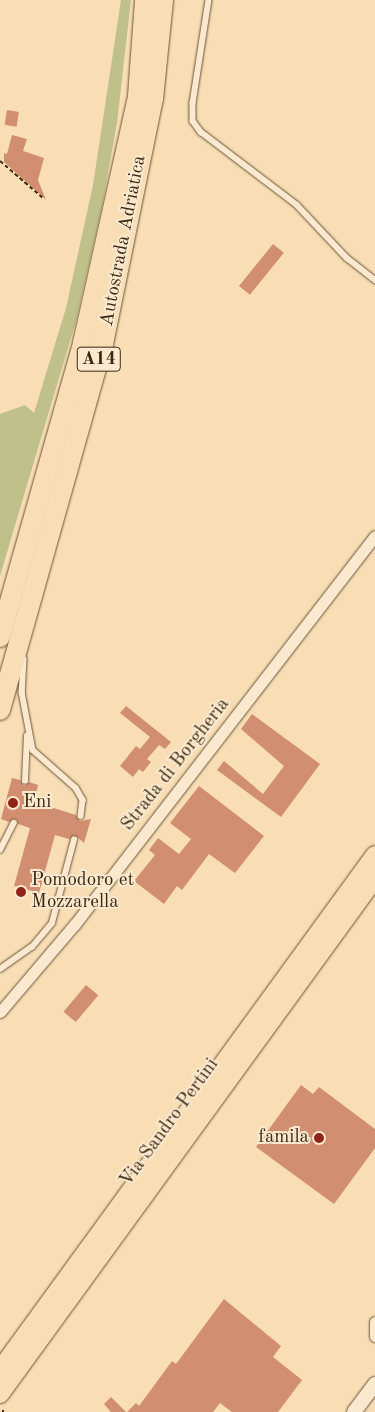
<!DOCTYPE html>
<style>
body{margin:0}
#map{position:relative;width:375px;height:1412px;overflow:hidden;background:#f8ddb5;font-family:"Old Standard TT",serif}
div>[style]{position:absolute}
[style*='--x']{left:calc(var(--x)*1px);top:calc(var(--y)*1px);width:calc(var(--w)*1px);rotate:calc(var(--a)*1deg)}
.green>*{inset:0;background:#c0c08b}
.building>*{inset:0;background:#d28e70;transform-origin:0 0}
.path>*{height:2px;margin-top:-1px;transform-origin:0;background:repeating-linear-gradient(90deg,#3b260f 0 4px,transparent 0 6.5px)}
.roads{filter:drop-shadow(0 0 1px #6a5438) drop-shadow(0 0 1px #6a5438)}
.service>*{height:5.5px;margin:-2.75px;padding:0 2.75px;transform-origin:2.75px;border-radius:2.75px;background:#fae9cf}
.minor>*{height:11px;margin:-5.5px;padding:0 5.5px;transform-origin:5.5px;border-radius:5.5px;background:#fae9cf}
.tertiary>*{height:14px;margin:-7px;padding:0 7px;transform-origin:7px;border-radius:7px;background:#fae9cf}
.primary>*{height:18px;margin:-9px;padding:0 9px;transform-origin:9px;border-radius:9px;background:#f8ddb5}
.motorway>*{height:20px;margin:-10px;padding:0 10px;transform-origin:10px;border-radius:10px;background:#f8ddb5}
.dots>*{width:14px;height:14px;translate:-50% -50%;box-sizing:border-box;border:2px solid #fae9cf;border-radius:50%}
span{translate:-50% -50%;white-space:nowrap;text-align:center;line-height:1.15;-webkit-text-stroke:4px #fae9cf;paint-order:stroke}
.shield-label span{padding:1px 4px;background:#fae9cf;border:1px solid;border-radius:4px;-webkit-text-stroke-width:0}
.shield-label{font-size:18px;color:#3b260f;font-weight:700}
.street-label{font-size:19px;color:#3b260f}
.poi-label{font-size:19px;color:#3b260f}
.left{translate:0 -50%;text-align:left}
.right{translate:-100% -50%;text-align:right}
</style>
<div id="map">
<div class="green">
<div style="clip-path:polygon(121px 0,131px 0,117px 123px,102px 207px,76px 321px,0 576px,0 414px,25px 405px,34px 413px,66px 308px,93px 185px)"></div>
</div>
<div class="building">
<div style="left:7px;top:110px;width:12px;height:15px;rotate:9deg"></div>
<div style="clip-path:polygon(12px 135px,27px 139px,23px 151px,44px 158px,38px 180px,46px 200px,4px 162px,4px 153px,7px 154px)"></div>
<div style="left:273px;top:244px;width:14px;height:54px;rotate:39deg"></div>
<div style="clip-path:polygon(126px 706px,171px 742px,165px 749px,159px 745px,147px 759px,151px 762px,143px 772px,139px 769px,133px 777px,120px 766px,136px 746px,140px 749px,150px 737px,120px 713px)"></div>
<div style="clip-path:polygon(252px 714px,320px 764px,281px 817px,217px 770px,224px 761px,263px 794px,284px 766px,241px 729px)"></div>
<div style="clip-path:polygon(12px 778px,20px 780px,24px 786px,29px 782px,38px 785px,34px 802px,76px 815px,80px 821px,91px 819px,84px 843px,76px 836px,69px 839px,55px 835px,39px 893px,14px 886px,30px 828px,18px 824px,16px 819px,9px 822px,1px 819px)"></div>
<div style="clip-path:polygon(199px 786px,264px 836px,235px 873px,209px 854px,182px 890px,177px 886px,164px 904px,134px 881px,155px 855px,149px 850px,158px 838px,179px 854px,191px 839px,170px 823px)"></div>
<div style="left:86px;top:985px;width:16px;height:35px;rotate:40deg"></div>
<div style="clip-path:polygon(301px 1085px,313px 1094px,319px 1087px,375px 1129px,375px 1148px,334px 1204px,256px 1147px)"></div>
<div style="clip-path:polygon(224px 1299px,281px 1346px,273px 1357px,302px 1380px,278px 1412px,232px 1412px,220px 1403px,213px 1412px,127px 1412px,136px 1403px,139px 1406px,172px 1361px,176px 1364px)"></div>
<div style="clip-path:polygon(111px 1397px,126px 1412px,111px 1412px,104px 1404px)"></div>
</div>
<div class="path">
<div style="--x:0;--y:161;--w:57;--a:40.7"></div>
<div style="--x:3;--y:1412;--w:2;--a:-90"></div>
</div>
<div class="roads">
<div class="service">
<div style="--x:209;--y:0;--w:104;--a:98.8"></div>
<div style="--x:193;--y:103;--w:18;--a:90"></div>
<div style="--x:193;--y:121;--w:14;--a:54"></div>
<div style="--x:201;--y:132;--w:121;--a:37.2"></div>
<div style="--x:297;--y:205;--w:73;--a:46.7"></div>
<div style="--x:347;--y:258;--w:36;--a:38"></div>
<div style="--x:24;--y:659;--w:33;--a:93"></div>
<div style="--x:22;--y:692;--w:59;--a:79.3"></div>
<div style="--x:33;--y:750;--w:57;--a:41.5"></div>
<div style="--x:76;--y:788;--w:14;--a:60"></div>
<div style="--x:83;--y:800;--w:16;--a:97"></div>
<div style="--x:25;--y:781;--w:45;--a:-87.5"></div>
<div style="--x:0;--y:850;--w:30;--a:-63"></div>
<div style="--x:0;--y:969;--w:39;--a:-35"></div>
<div style="--x:32;--y:947;--w:31;--a:-50"></div>
<div style="--x:52;--y:923;--w:86;--a:-75.2"></div>
</div>
<div class="minor">
<div style="--x:0;--y:1012;--w:116;--a:-49.6"></div>
<div style="--x:75;--y:924;--w:490;--a:-52.3"></div>
<div style="--x:375;--y:1322;--w:14;--a:90"></div>
</div>
<div class="tertiary">
<div style="--x:354;--y:1412;--w:35;--a:-53"></div>
</div>
<div class="primary">
<div style="--x:0;--y:1370;--w:637;--a:-53.94"></div>
<div style="--x:0;--y:1394;--w:638;--a:-53.99"></div>
</div>
<div class="motorway">
<div style="--x:0;--y:637;--w:305;--a:-74.2"></div>
<div style="--x:83;--y:343;--w:253;--a:-77.4"></div>
<div style="--x:138;--y:96;--w:96;--a:-85.8"></div>
<div style="--x:0;--y:710;--w:380;--a:-74.3"></div>
<div style="--x:103;--y:344;--w:250;--a:-78.5"></div>
<div style="--x:153;--y:99;--w:100;--a:-84.2"></div>
</div>
</div>
<div class="dots">
<div style="left:13px;top:803px;background:#8f2418"></div>
<div style="left:21px;top:892px;background:#8f2418"></div>
<div style="left:319px;top:1138px;background:#8f2418"></div>
</div>
<div class="shield-label">
<span style="left:99px;top:359px">A14</span>
</div>
<div class="street-label">
<span style="left:124px;top:241px;rotate:-79deg">Autostrada Adriatica</span>
<span style="left:176px;top:765px;rotate:-52deg">Strada di Borgheria</span>
<span style="left:170px;top:1123px;rotate:-54deg">Via Sandro Pertini</span>
</div>
<div class="poi-label">
<span class="left" style="left:23px;top:803px">Eni</span>
<span class="left" style="left:31px;top:892px">Pomodoro et<br>Mozzarella</span>
<span class="right" style="left:309px;top:1138px">famila</span>
</div>
</div>
